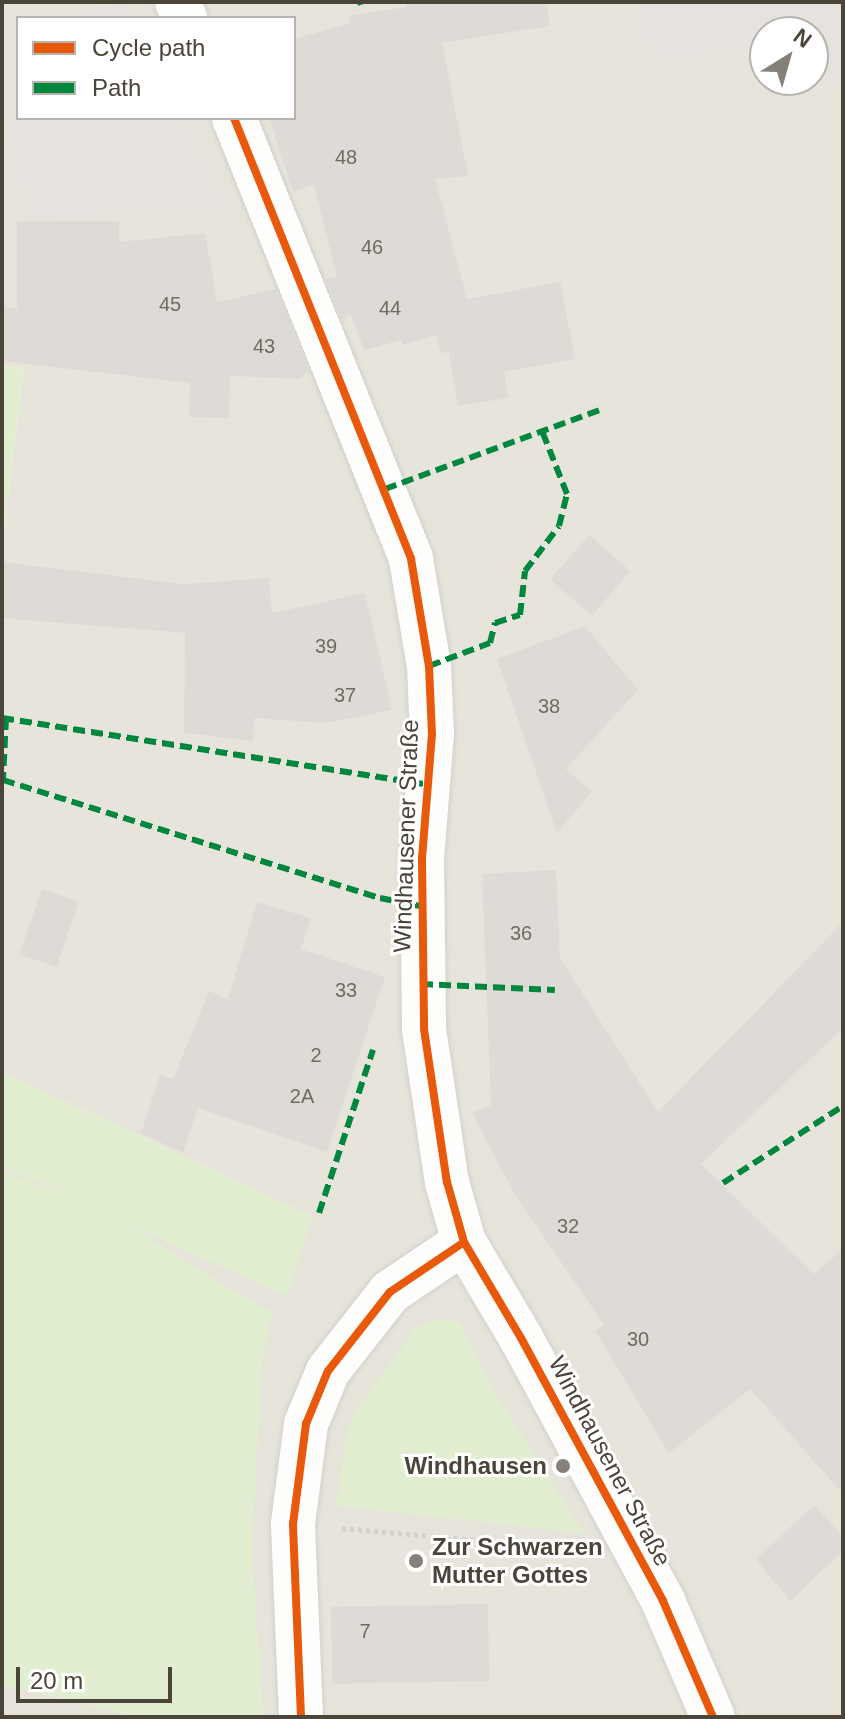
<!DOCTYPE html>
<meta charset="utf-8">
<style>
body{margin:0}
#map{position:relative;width:845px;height:1719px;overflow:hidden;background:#f4f2ee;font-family:Helvetica,sans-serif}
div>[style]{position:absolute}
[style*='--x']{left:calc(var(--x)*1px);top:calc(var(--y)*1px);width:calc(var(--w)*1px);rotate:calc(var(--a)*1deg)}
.residential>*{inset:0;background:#e7e4dc}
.green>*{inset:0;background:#e1eecf}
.parking>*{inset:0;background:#e6e3df}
.building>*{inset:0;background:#dedbd6;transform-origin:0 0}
.path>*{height:5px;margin-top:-2.5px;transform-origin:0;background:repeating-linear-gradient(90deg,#d3d2cc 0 4px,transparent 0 8px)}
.roads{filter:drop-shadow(0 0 2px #d2d0cb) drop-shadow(0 0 2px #d2d0cb)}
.minor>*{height:44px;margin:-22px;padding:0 22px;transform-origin:22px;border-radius:22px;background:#fdfdfc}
.tertiary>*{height:44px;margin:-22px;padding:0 22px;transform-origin:22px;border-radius:22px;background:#fdfdfc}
.quiet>*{height:6px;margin-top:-3px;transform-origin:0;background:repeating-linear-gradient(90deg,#00873e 0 12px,transparent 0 18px)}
.cycleway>*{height:8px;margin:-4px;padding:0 4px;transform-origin:4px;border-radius:4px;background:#e8590c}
.dots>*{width:22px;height:22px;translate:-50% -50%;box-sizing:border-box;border:4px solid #fff;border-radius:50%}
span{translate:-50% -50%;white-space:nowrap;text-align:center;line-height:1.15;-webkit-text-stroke:6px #fff;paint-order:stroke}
.number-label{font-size:20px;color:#706a61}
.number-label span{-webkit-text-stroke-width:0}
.street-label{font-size:24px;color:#4b4439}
.poi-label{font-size:24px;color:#4b4439;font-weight:700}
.right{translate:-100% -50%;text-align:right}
.left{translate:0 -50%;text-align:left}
.frame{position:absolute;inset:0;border:4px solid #4b4439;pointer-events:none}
.legend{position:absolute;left:16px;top:16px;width:280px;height:104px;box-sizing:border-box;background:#fff;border:2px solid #b7b4b0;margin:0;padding:10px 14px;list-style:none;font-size:24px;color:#4b4439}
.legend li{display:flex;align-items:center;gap:16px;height:40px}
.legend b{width:40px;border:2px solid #b7b4b0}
.north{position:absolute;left:749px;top:16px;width:80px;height:80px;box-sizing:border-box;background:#fff;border:2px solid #b7b4b0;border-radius:50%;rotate:37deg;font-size:22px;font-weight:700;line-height:32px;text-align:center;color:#4b4439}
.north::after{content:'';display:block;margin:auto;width:28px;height:36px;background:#868178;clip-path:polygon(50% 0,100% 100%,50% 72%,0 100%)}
.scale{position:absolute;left:16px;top:1667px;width:156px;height:36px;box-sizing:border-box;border:4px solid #4b4439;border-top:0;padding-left:10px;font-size:24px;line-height:28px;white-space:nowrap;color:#4b4439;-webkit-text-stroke:6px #fff;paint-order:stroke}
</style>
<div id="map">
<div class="residential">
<div style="clip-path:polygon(evenodd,2px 2px,843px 2px,843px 1717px,263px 1717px,250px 1535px,2px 1417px,2px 1166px,286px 1295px,312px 1216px,2px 1072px,2px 547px,24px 368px,2px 365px,2px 2px,18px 18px,294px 18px,294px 118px,18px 118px,18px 18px,2px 2px,765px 32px,813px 32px,813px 80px,765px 80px,765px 32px)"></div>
<div style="clip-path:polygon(2px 1685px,142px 1717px,2px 1717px)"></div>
</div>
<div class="green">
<div style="clip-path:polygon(2px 365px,24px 367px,2px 547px)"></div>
<div style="clip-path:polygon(2px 1072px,312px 1216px,287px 1296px,131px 1226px,234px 1292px,272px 1312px,262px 1362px,252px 1549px,263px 1717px,142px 1717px,2px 1685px,2px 1171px,78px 1201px,2px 1166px)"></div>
<div style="clip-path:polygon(436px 1319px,460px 1322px,496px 1394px,584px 1533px,336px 1506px,346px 1436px,360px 1405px,416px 1328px)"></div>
</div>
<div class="parking">
<div style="clip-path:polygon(638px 2px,843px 2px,843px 84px,825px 86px,817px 45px,813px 45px,813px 32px,765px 32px,765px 45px,647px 62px)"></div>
<div style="clip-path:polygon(126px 4px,133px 18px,51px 18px,49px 14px)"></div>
<div style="clip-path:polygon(37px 118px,183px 118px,228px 207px,25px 218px,9px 121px)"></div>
</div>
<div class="building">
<div style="clip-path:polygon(405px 2px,547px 2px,549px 26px,442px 43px,468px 176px,435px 179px,467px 299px,560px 282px,575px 359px,504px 372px,508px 398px,458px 406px,449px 352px,441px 353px,436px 335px,402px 345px,401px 340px,364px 350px,350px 313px,343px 322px,326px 279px,337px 277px,314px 185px,293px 191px,269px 118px,294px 118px,294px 39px,351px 23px,349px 16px,406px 7px)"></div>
<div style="clip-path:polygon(17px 221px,119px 221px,119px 242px,205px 233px,217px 302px,276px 289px,308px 369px,300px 379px,230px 376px,229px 418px,189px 417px,190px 383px,2px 361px,2px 307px,17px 309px)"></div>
<div style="left:589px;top:535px;width:55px;height:59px;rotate:41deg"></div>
<div style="clip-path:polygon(2px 562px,183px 584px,269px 578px,272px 613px,365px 593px,392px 710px,325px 723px,254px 718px,253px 741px,184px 733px,185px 633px,2px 618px)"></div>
<div style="clip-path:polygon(585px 626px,638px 690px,566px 769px,592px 792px,557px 833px,497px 659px)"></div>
<div style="clip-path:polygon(556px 870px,560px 958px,658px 1112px,843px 922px,843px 1028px,701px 1164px,814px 1274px,843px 1249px,843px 1494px,750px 1389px,669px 1453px,595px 1331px,604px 1325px,514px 1193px,472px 1113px,491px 1105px,482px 874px)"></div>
<div style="left:42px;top:889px;width:39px;height:69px;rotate:19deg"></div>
<div style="clip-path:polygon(257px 902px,311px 918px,301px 949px,385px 977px,327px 1152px,198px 1108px,183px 1153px,141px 1133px,160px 1075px,173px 1079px,209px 991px,228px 999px)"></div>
<div style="clip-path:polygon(814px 1505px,843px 1536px,843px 1551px,790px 1601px,756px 1559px)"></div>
<div style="left:488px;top:1604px;width:77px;height:157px;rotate:89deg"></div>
</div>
<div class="path">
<div style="--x:342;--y:1528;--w:238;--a:5.1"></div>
</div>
<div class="roads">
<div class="minor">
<div style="--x:301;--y:1717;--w:193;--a:-92.4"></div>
<div style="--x:293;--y:1524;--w:101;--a:-82.6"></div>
<div style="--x:306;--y:1424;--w:57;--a:-67.5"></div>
<div style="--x:328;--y:1371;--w:100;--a:-51.9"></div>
<div style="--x:390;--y:1292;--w:89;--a:-34"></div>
</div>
<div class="tertiary">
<div style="--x:177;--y:2;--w:18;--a:63"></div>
<div style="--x:234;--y:118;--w:475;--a:68.1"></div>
<div style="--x:411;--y:559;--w:109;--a:80.5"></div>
<div style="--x:429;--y:666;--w:68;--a:87.5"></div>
<div style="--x:432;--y:734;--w:125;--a:94.6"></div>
<div style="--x:422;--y:859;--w:170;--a:89.3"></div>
<div style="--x:424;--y:1029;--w:155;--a:81.5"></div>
<div style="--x:447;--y:1182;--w:62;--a:74.2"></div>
<div style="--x:464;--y:1242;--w:112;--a:59.3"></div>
<div style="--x:521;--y:1338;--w:299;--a:61.6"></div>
<div style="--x:663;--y:1601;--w:126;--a:66.7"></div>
</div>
</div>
<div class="quiet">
<div style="--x:360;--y:2;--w:3;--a:72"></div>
<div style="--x:385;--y:489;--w:231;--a:-20.2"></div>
<div style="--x:429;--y:666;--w:65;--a:-20.7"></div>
<div style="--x:490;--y:643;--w:21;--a:-76"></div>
<div style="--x:495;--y:623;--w:26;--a:-18"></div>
<div style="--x:520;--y:615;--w:44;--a:-83.5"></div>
<div style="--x:525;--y:571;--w:56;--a:-52.9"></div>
<div style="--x:559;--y:526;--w:33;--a:-76"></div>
<div style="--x:567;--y:494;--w:68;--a:-111.6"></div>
<div style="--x:2;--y:718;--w:433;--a:8.9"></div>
<div style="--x:6;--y:718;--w:62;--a:92.8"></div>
<div style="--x:3;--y:780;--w:395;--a:17.4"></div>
<div style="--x:380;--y:898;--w:46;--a:11.3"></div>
<div style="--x:421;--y:984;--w:134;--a:2.6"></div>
<div style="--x:723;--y:1183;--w:143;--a:-32.7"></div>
<div style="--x:319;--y:1213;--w:172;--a:-71.7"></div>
</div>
<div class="cycleway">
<div style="--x:234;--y:118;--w:475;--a:68.1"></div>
<div style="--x:411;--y:559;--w:109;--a:80.5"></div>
<div style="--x:429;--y:666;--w:68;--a:87.5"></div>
<div style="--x:432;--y:734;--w:125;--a:94.6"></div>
<div style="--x:422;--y:859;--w:170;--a:89.3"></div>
<div style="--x:424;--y:1029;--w:155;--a:81.5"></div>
<div style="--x:447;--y:1182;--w:62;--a:74.2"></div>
<div style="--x:464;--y:1242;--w:112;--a:59.3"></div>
<div style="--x:521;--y:1338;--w:299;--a:61.6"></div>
<div style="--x:663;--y:1601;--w:126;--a:66.7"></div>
<div style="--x:301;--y:1717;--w:193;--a:-92.4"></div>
<div style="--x:293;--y:1524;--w:101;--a:-82.6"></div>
<div style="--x:306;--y:1424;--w:57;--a:-67.5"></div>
<div style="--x:328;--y:1371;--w:100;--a:-51.9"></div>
<div style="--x:390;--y:1292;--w:89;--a:-34"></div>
</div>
<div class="dots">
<div style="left:563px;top:1466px;background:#868178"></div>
<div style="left:416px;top:1561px;background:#868178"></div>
</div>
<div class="number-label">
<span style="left:346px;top:157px">48</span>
<span style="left:372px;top:247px">46</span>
<span style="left:170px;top:304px">45</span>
<span style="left:390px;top:308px">44</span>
<span style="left:264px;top:346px">43</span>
<span style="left:326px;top:646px">39</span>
<span style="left:345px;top:695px">37</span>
<span style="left:549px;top:706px">38</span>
<span style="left:521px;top:933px">36</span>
<span style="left:346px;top:990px">33</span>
<span style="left:316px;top:1055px">2</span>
<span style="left:302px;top:1096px">2A</span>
<span style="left:568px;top:1226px">32</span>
<span style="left:638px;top:1339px">30</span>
<span style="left:365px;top:1631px">7</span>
</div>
<div class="street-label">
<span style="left:406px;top:836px;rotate:-88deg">Windhausener Straße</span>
<span style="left:610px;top:1461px;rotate:62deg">Windhausener Straße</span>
</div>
<div class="poi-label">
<span class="right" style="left:547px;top:1466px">Windhausen</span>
<span class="left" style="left:432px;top:1561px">Zur Schwarzen<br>Mutter Gottes</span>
</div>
<div class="frame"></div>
<ul class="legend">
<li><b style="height:10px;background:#e8590c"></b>Cycle path</li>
<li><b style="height:10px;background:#00873e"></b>Path</li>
</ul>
<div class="north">N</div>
<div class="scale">20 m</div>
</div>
